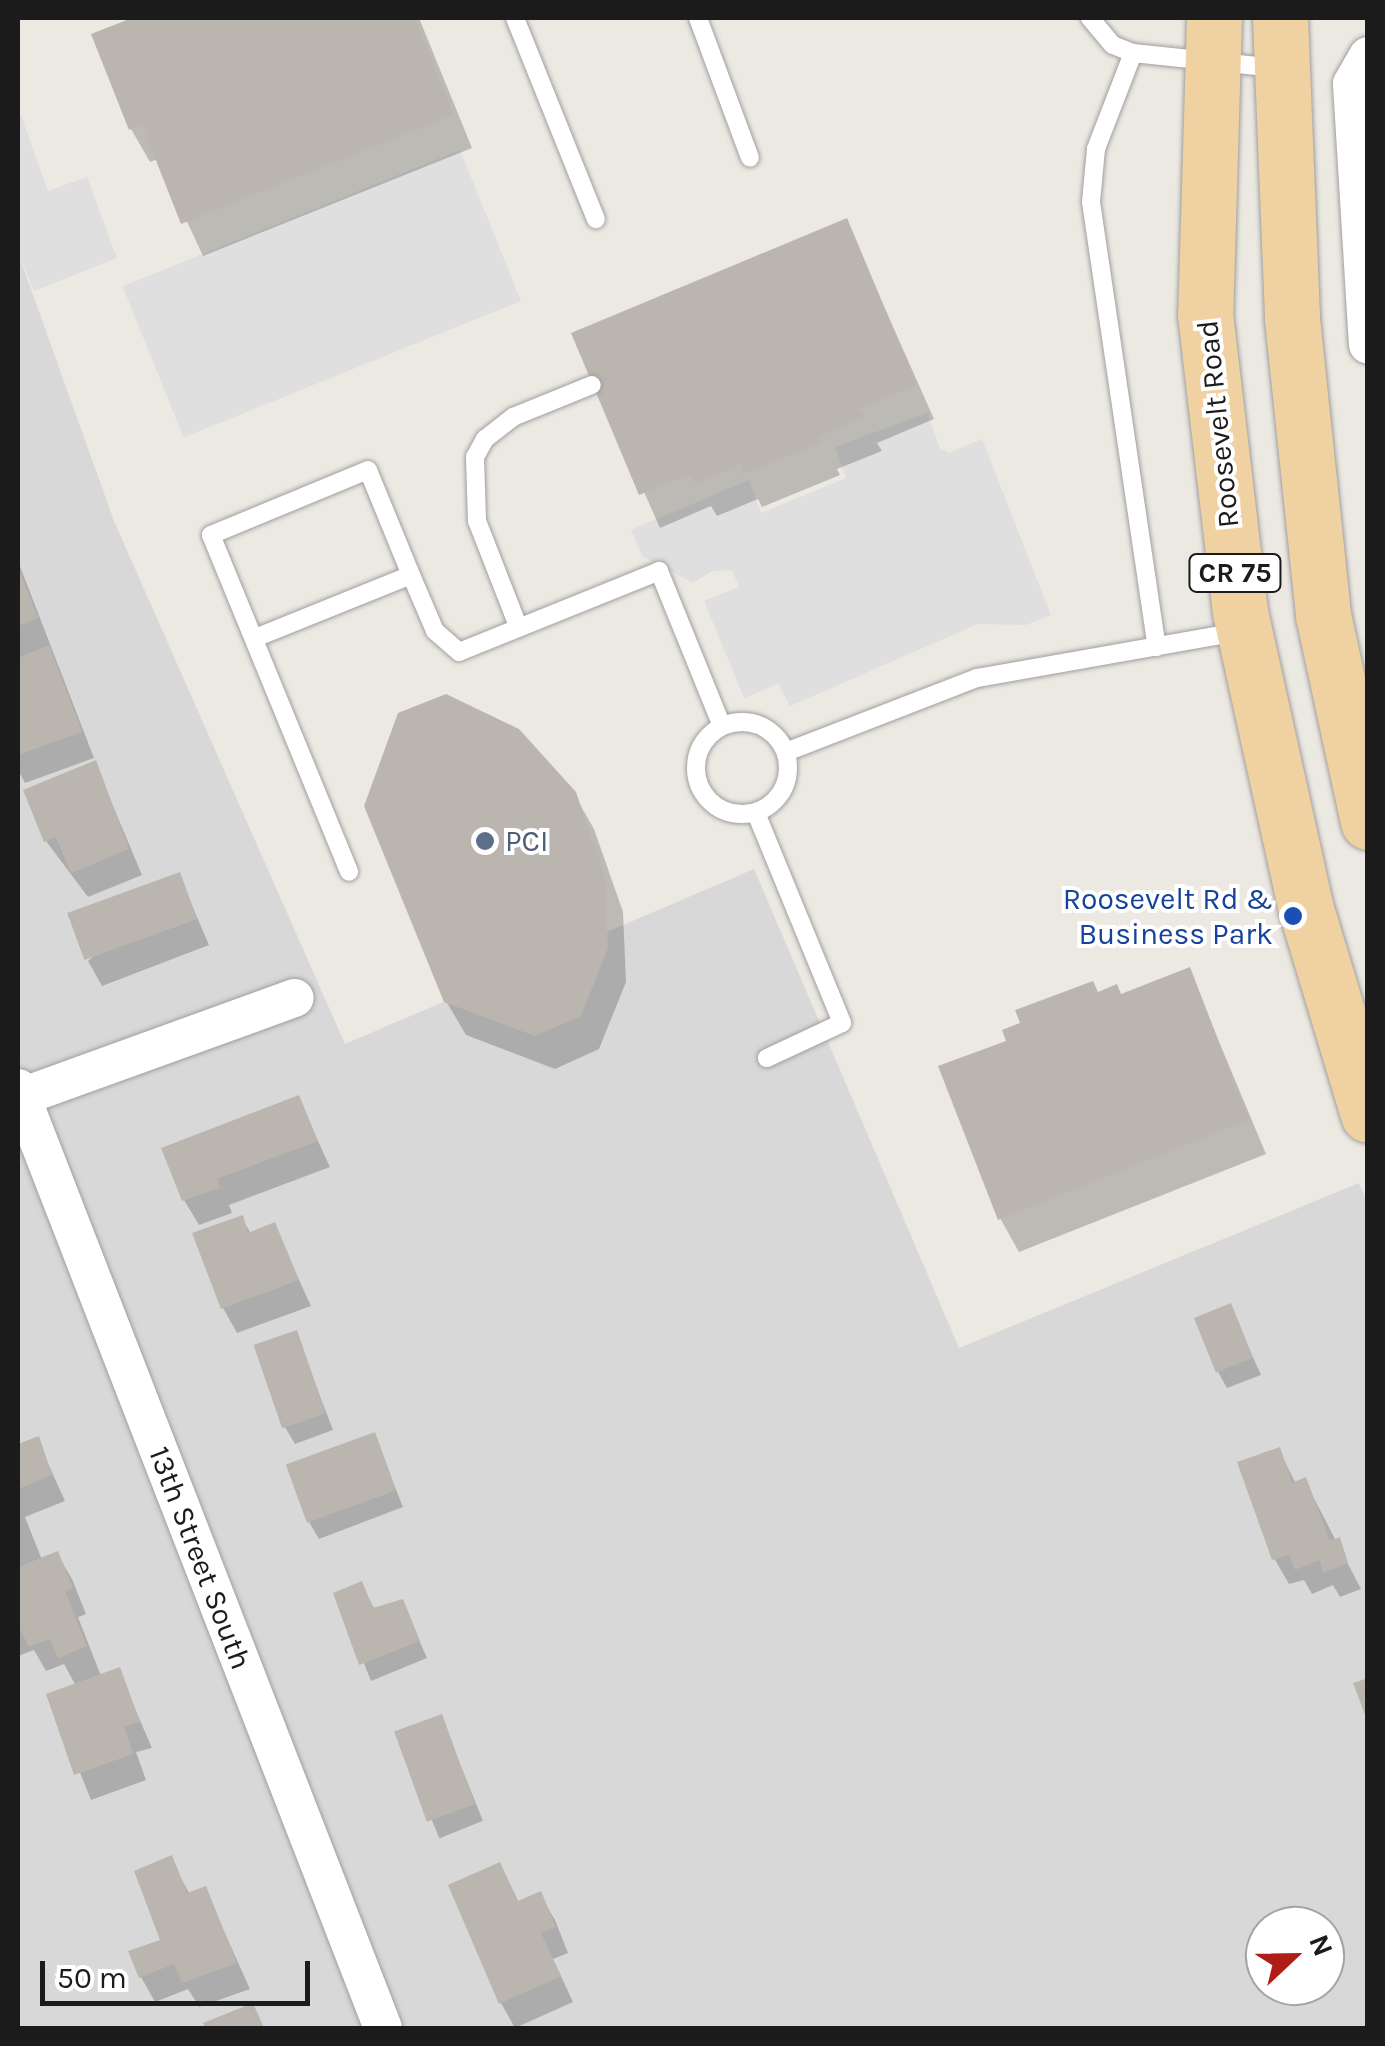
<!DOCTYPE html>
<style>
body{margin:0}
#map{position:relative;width:1385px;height:2046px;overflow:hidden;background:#ece9e2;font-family:Karla,sans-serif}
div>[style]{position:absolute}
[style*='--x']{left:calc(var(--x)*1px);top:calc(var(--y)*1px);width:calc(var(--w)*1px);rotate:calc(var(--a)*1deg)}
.residential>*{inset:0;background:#d9d8d8}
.parking>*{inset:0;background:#dfdfdf;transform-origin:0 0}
.shadow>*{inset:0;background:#0003;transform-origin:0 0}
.building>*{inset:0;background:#bbb5af;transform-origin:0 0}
.roads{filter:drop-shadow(0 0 2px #9f9f9f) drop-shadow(0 0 2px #9f9f9f)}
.lane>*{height:18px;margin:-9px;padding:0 9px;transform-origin:9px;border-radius:9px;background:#fff}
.lane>.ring{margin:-9px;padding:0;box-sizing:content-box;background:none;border:18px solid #fff;border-radius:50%}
.street>*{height:38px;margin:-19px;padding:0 19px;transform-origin:19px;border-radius:19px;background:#fff}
.primary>*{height:55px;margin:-27.5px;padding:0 27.5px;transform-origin:27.5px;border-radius:27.5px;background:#f0d2a2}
.dots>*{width:28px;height:28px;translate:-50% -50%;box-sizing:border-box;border:5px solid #fff;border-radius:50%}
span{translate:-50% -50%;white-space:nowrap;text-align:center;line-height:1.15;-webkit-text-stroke:8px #fff;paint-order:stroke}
.shield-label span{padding:2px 8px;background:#fff;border:2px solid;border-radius:8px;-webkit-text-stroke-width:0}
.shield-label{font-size:28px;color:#1b1b1b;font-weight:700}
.street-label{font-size:30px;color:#1b1b1b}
.service-label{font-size:30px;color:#4e5e75}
.left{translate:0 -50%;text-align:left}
.transit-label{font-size:30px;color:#164399}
.right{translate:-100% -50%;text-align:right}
.frame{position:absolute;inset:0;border:20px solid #1b1b1b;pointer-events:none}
.north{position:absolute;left:1245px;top:1906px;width:100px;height:100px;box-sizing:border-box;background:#fff;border:2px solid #a4a4a4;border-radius:50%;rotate:68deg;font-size:28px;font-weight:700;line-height:40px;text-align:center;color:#1b1b1b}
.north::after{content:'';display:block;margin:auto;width:35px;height:45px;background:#b01d16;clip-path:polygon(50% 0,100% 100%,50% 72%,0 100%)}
.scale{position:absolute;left:40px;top:1961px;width:270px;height:45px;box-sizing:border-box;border:5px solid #1b1b1b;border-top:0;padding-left:12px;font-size:30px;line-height:35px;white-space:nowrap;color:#1b1b1b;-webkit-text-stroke:8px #fff;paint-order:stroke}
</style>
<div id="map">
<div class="residential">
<div style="clip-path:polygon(evenodd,18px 253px,114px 521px,345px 1044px,754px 869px,959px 1348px,1359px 1183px,1368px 1204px,1367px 2028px,18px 2028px,18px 253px,1265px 1926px,1325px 1926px,1325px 1986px,1265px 1986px,1265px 1926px)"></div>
</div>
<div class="parking">
<div style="clip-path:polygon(18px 107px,48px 191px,87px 177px,117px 258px,34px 291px,18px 253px)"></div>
<div style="left:460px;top:150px;width:163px;height:364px;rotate:68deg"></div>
<div style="clip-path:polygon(927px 413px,940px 448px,949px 453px,982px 439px,1051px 615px,1026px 625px,978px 624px,790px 706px,778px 684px,744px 698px,704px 601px,739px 587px,732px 570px,712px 571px,693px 583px,642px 556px,631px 530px,749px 480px,761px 513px,846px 478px,835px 447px)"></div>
</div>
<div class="shadow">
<div style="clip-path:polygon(139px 18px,419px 18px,472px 148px,203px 256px,158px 159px,150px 162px,131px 129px,94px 35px)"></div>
<div style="clip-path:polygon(846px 221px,934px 419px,877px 443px,882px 451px,837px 469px,840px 475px,762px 507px,758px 499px,717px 516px,711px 506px,660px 528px,574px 334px)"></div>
<div style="clip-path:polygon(18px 561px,94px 758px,25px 783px,18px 770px,18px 709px,24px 707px,18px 691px)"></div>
<div style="clip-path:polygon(95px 763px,142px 875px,88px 897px,46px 841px)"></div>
<div style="clip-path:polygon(574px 794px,594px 829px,623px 912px,626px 982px,599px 1049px,555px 1069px,466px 1035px,446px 1001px)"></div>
<div style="clip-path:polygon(179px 875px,209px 945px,102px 986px,88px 961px)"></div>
<div style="clip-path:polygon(1189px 970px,1266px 1154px,1019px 1252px,1000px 1218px,1009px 1042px,1098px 994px,1121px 997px)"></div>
<div style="clip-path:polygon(298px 1098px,330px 1167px,229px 1205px,232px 1213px,199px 1225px,184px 1200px)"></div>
<div style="clip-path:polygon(242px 1218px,251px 1234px,274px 1225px,311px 1306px,237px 1333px,223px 1308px)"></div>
<div style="clip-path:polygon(1230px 1306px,1261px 1375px,1227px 1388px,1218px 1372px)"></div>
<div style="clip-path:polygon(296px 1333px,333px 1430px,295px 1444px,285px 1427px)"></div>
<div style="clip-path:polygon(374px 1435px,403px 1507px,319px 1539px,309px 1522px)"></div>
<div style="clip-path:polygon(37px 1439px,65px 1501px,25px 1517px,42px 1560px,57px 1554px,72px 1579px,86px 1614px,78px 1617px,101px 1676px,118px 1670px,152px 1748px,136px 1752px,146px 1780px,91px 1800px,49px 1696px,76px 1686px,64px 1664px,46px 1671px,34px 1650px,18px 1656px,18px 1447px)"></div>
<div style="clip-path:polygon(1279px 1450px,1296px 1484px,1305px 1481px,1361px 1589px,1340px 1597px,1333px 1585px,1312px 1594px,1304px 1580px,1289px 1584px,1274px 1558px)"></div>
<div style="clip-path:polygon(361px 1584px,375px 1610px,402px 1602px,427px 1658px,371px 1681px,336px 1594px)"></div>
<div style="left:441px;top:1717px;width:112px;height:47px;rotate:68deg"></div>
<div style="clip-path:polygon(171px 1859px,190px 1895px,205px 1889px,250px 1989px,199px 2007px,188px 1989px,155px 2002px,141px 1977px,163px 1942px)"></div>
<div style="clip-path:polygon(513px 1890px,519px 1903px,540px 1895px,555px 1920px,568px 1953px,553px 1959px,573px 2002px,515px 2028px,501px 2003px)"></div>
</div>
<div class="building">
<div style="clip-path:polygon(132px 18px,415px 18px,454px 115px,181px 224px,142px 125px,129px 130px,91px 34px)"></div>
<div style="clip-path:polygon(847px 218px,917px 385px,857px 410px,865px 417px,817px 437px,823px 441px,741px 475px,741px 464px,695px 484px,691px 474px,639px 495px,571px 333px)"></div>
<div style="clip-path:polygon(18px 567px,38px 618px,18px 626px)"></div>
<div style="clip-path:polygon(49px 645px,82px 732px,18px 755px,18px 658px)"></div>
<div style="clip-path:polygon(446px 694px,519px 729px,576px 792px,605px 877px,608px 948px,581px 1016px,535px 1036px,444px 1002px,364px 806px,398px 713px)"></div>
<div style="clip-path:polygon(96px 760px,129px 849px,71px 873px,56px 837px,44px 842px,23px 790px)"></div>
<div style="left:180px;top:872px;width:50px;height:120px;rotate:70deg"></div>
<div style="clip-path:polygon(1190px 967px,1249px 1120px,998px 1220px,938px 1066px,1006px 1041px,1002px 1030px,1020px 1023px,1015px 1010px,1093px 981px,1098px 992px,1117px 984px,1121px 994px)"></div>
<div style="clip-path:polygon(299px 1095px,318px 1141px,217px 1179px,220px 1188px,182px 1201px,161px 1148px)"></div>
<div style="clip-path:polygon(243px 1215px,248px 1233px,275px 1222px,299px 1280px,221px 1309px,192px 1233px)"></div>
<div style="left:1231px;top:1303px;width:59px;height:40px;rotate:68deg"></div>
<div style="left:297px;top:1330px;width:88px;height:46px;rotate:71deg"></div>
<div style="left:375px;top:1432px;width:62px;height:95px;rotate:70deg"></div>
<div style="clip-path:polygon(39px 1436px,52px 1475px,18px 1489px,18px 1444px)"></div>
<div style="clip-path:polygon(1280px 1447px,1292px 1483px,1306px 1477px,1330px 1541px,1340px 1537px,1348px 1563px,1323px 1573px,1320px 1560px,1295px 1570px,1289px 1555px,1272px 1560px,1237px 1462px)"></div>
<div style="clip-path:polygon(58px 1551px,73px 1588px,65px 1591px,87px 1646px,58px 1658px,50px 1639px,29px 1647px,18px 1625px,18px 1567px)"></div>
<div style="clip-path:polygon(362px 1581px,373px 1608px,403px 1599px,420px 1641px,359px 1665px,333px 1593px)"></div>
<div style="clip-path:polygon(120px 1667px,140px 1722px,124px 1726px,133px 1754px,74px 1775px,46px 1694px)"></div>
<div style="clip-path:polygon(1368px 1678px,1368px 1720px,1367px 1720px,1353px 1683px)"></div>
<div style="left:442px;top:1714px;width:96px;height:51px;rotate:70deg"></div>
<div style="clip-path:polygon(172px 1855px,187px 1893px,206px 1886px,237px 1963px,182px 1983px,174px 1964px,139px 1978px,128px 1951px,160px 1940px,134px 1871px)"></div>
<div style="clip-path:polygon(500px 1862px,518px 1901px,541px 1891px,556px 1927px,541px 1933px,561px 1976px,499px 2004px,448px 1885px)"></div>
<div style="clip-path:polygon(253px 2003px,264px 2028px,205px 2028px,203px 2023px)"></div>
</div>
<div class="roads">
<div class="lane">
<div style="--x:515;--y:18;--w:217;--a:68.1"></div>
<div style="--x:698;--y:18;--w:149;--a:69.6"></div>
<div style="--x:1090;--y:18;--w:35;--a:50"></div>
<div style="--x:1113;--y:45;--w:22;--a:22"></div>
<div style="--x:1133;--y:53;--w:144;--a:6"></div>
<div style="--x:1133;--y:53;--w:103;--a:111.1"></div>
<div style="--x:1096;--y:149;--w:53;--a:95.4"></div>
<div style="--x:1091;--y:202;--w:450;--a:81.6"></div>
<div style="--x:411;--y:575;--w:61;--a:66.8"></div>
<div style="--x:435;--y:631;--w:32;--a:41"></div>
<div style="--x:459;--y:652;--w:216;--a:-22"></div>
<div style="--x:659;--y:571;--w:167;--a:67.9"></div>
<div style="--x:518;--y:626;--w:113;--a:-111.3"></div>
<div style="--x:477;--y:521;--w:64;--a:-91.8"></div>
<div style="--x:475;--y:457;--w:21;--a:-61"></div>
<div style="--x:485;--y:439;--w:36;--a:-38"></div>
<div style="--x:513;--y:417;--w:85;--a:-22.1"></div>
<div style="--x:255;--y:638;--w:168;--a:-22"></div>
<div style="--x:411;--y:575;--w:113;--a:-112.3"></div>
<div style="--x:368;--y:470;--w:170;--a:157.5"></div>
<div style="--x:211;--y:535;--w:364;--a:67.7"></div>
<div class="ring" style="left:696px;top:722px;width:74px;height:74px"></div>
<div style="--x:786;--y:752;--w:205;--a:-21.2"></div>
<div style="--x:977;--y:678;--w:265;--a:-10"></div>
<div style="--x:756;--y:813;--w:227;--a:67.7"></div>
<div style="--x:842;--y:1023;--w:83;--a:155"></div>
</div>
<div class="street">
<div style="--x:1368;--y:56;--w:32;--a:120"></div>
<div style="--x:1352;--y:84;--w:261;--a:86.5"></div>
<div style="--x:18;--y:1088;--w:1008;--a:68.78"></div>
<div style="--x:21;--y:1097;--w:291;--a:-19.9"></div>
</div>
<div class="primary">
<div style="--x:1214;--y:18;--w:296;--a:91.7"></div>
<div style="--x:1205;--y:314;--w:300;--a:83.3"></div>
<div style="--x:1240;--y:612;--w:304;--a:77.5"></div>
<div style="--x:1306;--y:909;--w:215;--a:73.2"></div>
<div style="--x:1280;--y:18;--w:301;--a:87.7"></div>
<div style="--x:1292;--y:319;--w:298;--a:84"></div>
<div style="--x:1323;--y:615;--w:212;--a:77.7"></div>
</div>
</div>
<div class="dots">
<div style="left:485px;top:841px;background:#5c6f8a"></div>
<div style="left:1293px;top:916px;background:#1a4fb4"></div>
</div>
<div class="shield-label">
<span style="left:1235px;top:573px">CR 75</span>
</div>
<div class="street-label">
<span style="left:1218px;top:424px;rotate:-96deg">Roosevelt Road</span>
<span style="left:200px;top:1558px;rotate:69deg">13th Street South</span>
</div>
<div class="service-label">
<span class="left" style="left:505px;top:841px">PCI</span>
</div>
<div class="transit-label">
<span class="right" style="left:1273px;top:916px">Roosevelt Rd &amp;<br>Business Park</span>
</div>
<div class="frame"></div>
<div class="north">N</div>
<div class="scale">50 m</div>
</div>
